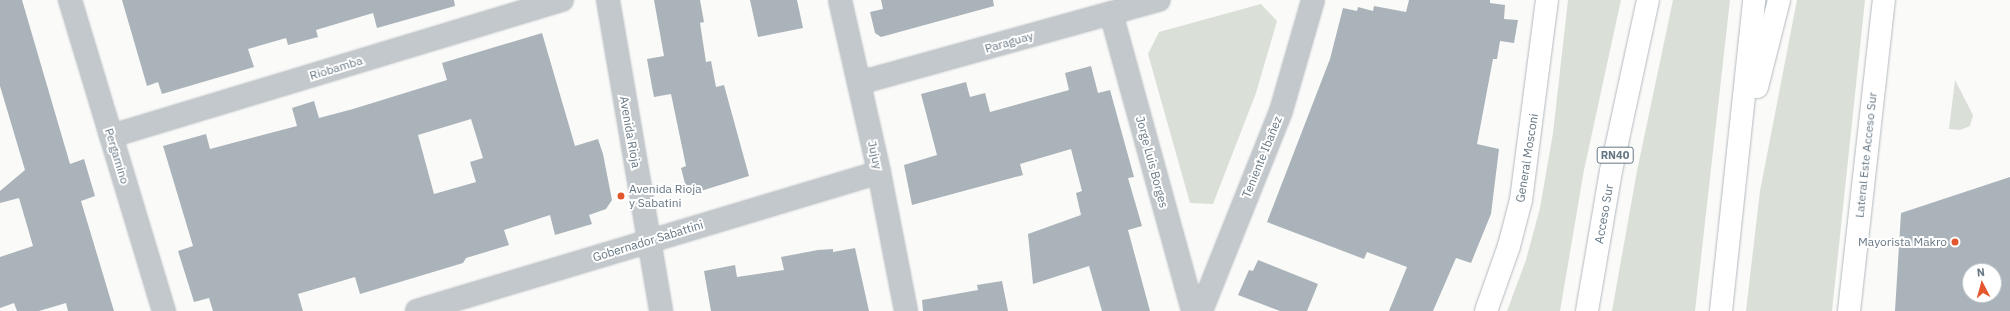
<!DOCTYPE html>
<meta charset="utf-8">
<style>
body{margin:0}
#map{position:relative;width:2010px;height:311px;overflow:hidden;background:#fafaf8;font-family:"IBM Plex Sans",sans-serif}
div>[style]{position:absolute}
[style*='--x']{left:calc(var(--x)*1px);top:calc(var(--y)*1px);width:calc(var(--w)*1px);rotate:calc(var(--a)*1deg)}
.green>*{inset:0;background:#dadfd7}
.building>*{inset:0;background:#aab3b9}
.roads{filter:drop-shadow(0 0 1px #b3babf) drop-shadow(0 0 1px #b3babf)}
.street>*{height:22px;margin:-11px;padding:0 11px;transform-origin:11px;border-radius:11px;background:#c3c8cc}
.secondary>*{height:22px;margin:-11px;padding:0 11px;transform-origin:11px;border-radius:11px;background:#fff}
.highway>*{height:22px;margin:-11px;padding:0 11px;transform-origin:11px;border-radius:11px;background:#fff}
.dots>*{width:11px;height:11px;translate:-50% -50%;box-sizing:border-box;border:2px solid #fff;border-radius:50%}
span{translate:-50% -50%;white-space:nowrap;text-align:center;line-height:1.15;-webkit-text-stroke:4px #fff;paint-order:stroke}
.shield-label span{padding:1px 3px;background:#fff;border:1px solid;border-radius:3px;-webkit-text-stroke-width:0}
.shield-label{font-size:11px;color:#657683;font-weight:700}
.street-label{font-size:12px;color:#657683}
.poi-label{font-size:12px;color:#657683}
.left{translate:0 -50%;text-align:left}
.right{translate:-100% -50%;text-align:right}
.north{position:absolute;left:1962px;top:263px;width:40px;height:40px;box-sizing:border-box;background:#fff;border:1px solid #c1c8cd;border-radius:50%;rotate:354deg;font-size:11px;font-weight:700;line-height:16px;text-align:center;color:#657683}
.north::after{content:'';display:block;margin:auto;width:14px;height:18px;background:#e4572e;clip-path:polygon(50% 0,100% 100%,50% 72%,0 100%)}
</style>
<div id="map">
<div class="green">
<div style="clip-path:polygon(1568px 0,1621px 0,1584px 170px,1560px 311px,1507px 311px,1526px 260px,1540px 208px,1553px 133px)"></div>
<div style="clip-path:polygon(1673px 0,1730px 0,1695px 311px,1612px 311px,1637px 171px)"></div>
<div style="clip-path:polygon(1797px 0,1865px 0,1832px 311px,1746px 311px,1760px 191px)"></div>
<div style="clip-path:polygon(1261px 4px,1277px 21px,1256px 93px,1213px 204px,1190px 203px,1148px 54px,1159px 32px)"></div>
<div style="clip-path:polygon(1955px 80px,1973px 115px,1970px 126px,1960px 130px,1949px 129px)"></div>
</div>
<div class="building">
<div style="clip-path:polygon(0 0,22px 0,70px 164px,84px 159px,95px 196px,81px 201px,114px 311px,68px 311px,66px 303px,39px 311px,17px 311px,14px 303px,0 308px,0 257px,33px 246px,19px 198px,0 203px,0 191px,25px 170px,0 86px)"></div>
<div style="clip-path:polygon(122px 0,454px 0,455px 6px,377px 28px,373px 13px,316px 30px,318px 37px,288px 45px,286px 38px,248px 49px,254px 67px,162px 94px,158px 82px,147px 86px)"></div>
<div style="clip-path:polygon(654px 0,700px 0,704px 22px,700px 23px,706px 62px,711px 61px,716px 87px,724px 85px,749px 176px,688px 195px,681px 168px,686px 166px,671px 94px,654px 97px,652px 87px,647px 59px,664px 56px)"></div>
<div style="clip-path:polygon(750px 0,797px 0,803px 28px,758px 37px)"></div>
<div style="clip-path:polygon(881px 0,993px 0,994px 6px,881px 37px,875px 33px,870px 12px,883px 9px)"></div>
<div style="clip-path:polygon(1409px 0,1490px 0,1490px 3px,1505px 5px,1504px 19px,1518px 20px,1514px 43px,1500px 41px,1497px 59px,1493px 59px,1477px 144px,1499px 149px,1491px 214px,1471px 263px,1456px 258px,1433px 311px,1389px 311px,1407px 267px,1367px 252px,1364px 259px,1267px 222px,1330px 59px,1343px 8px,1357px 11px,1358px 7px,1373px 11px,1374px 6px,1406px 12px)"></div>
<div style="clip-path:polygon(evenodd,542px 33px,575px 146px,598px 139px,603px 154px,612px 200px,606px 209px,589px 215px,592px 224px,555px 235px,550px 215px,504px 230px,509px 245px,466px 258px,463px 263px,360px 294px,355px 277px,298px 294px,303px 311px,213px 311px,209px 298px,194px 302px,178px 251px,193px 246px,163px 146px,206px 134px,210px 149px,297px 126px,292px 108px,314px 101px,319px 118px,353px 109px,447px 80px,442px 63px,542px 33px,471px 119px,483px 158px,470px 162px,476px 182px,434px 194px,418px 135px,471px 119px)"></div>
<div style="clip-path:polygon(1091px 66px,1098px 93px,1110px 90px,1134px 177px,1128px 178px,1142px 226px,1128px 230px,1150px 311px,1102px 311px,1089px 266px,1033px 284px,1028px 234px,1081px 215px,1076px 193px,1082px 191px,1071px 149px,1020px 164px,1023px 175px,912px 205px,904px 165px,937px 155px,921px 94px,966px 82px,970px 97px,985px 93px,990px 112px,1069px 90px,1065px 73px)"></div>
<div style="clip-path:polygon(evenodd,2010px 177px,2010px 311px,1895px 311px,1901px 213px,2010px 177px,1970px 271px,1994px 271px,1994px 295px,1970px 295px,1970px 271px)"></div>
<div style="clip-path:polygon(855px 248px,869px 311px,711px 311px,704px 271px,735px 265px,737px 277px,784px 270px,781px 257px,818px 250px,833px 249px,833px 252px)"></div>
<div style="clip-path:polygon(1258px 260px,1318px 284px,1307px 311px,1280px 311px,1238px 295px,1249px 270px,1253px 271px)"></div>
<div style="clip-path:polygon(1002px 281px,1008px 311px,923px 311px,922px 300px,978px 290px,977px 285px)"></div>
</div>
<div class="roads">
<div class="street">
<div style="--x:70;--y:0;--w:325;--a:73.2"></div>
<div style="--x:608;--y:0;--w:315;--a:80.3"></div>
<div style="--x:840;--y:0;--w:176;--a:77.2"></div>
<div style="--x:879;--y:172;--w:142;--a:79"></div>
<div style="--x:1111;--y:13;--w:309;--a:74.6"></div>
<div style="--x:859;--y:83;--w:311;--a:-15.5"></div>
<div style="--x:111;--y:136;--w:471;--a:-16.8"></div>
<div style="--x:417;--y:311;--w:482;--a:-16.7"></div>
<div style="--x:1201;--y:311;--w:215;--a:-68.2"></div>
<div style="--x:1281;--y:111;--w:116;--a:-73.9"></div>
</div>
<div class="secondary">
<div style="--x:1486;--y:311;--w:69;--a:-70.5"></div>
<div style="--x:1509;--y:246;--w:48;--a:-75.4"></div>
<div style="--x:1521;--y:200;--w:202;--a:-82.6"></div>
<div style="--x:1849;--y:311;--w:313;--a:-83.6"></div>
</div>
<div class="highway">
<div style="--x:1757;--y:87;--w:90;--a:-75.8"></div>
<div style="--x:1587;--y:311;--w:142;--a:-80.3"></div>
<div style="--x:1611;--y:171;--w:175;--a:-77.8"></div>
<div style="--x:1721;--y:311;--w:313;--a:-83.9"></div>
</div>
</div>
<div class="dots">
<div style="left:621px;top:196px;background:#e4572e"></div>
<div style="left:1955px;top:242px;background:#e4572e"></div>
</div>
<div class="shield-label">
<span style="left:1615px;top:155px">RN40</span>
</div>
<div class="street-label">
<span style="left:1009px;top:42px;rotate:-16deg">Paraguay</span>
<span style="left:336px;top:68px;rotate:-17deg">Riobamba</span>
<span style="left:630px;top:132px;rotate:80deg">Avenida Rioja</span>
<span style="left:875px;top:155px;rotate:77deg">Jujuy</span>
<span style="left:1866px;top:155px;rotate:-84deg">Lateral Este Acceso Sur</span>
<span style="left:117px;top:156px;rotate:73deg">Pergamino</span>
<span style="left:1262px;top:157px;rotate:-68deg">Teniente Ibañez</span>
<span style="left:1527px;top:158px;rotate:-81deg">General Mosconi</span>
<span style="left:1152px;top:162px;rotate:75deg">Jorge Luis Borges</span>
<span style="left:1604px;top:214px;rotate:-80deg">Acceso Sur</span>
<span style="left:648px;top:241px;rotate:-17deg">Gobernador Sabattini</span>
</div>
<div class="poi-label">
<span class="left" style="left:629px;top:196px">Avenida Rioja<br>y Sabatini</span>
<span class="right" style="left:1947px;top:242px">Mayorista Makro</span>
</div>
<div class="north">N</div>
</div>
